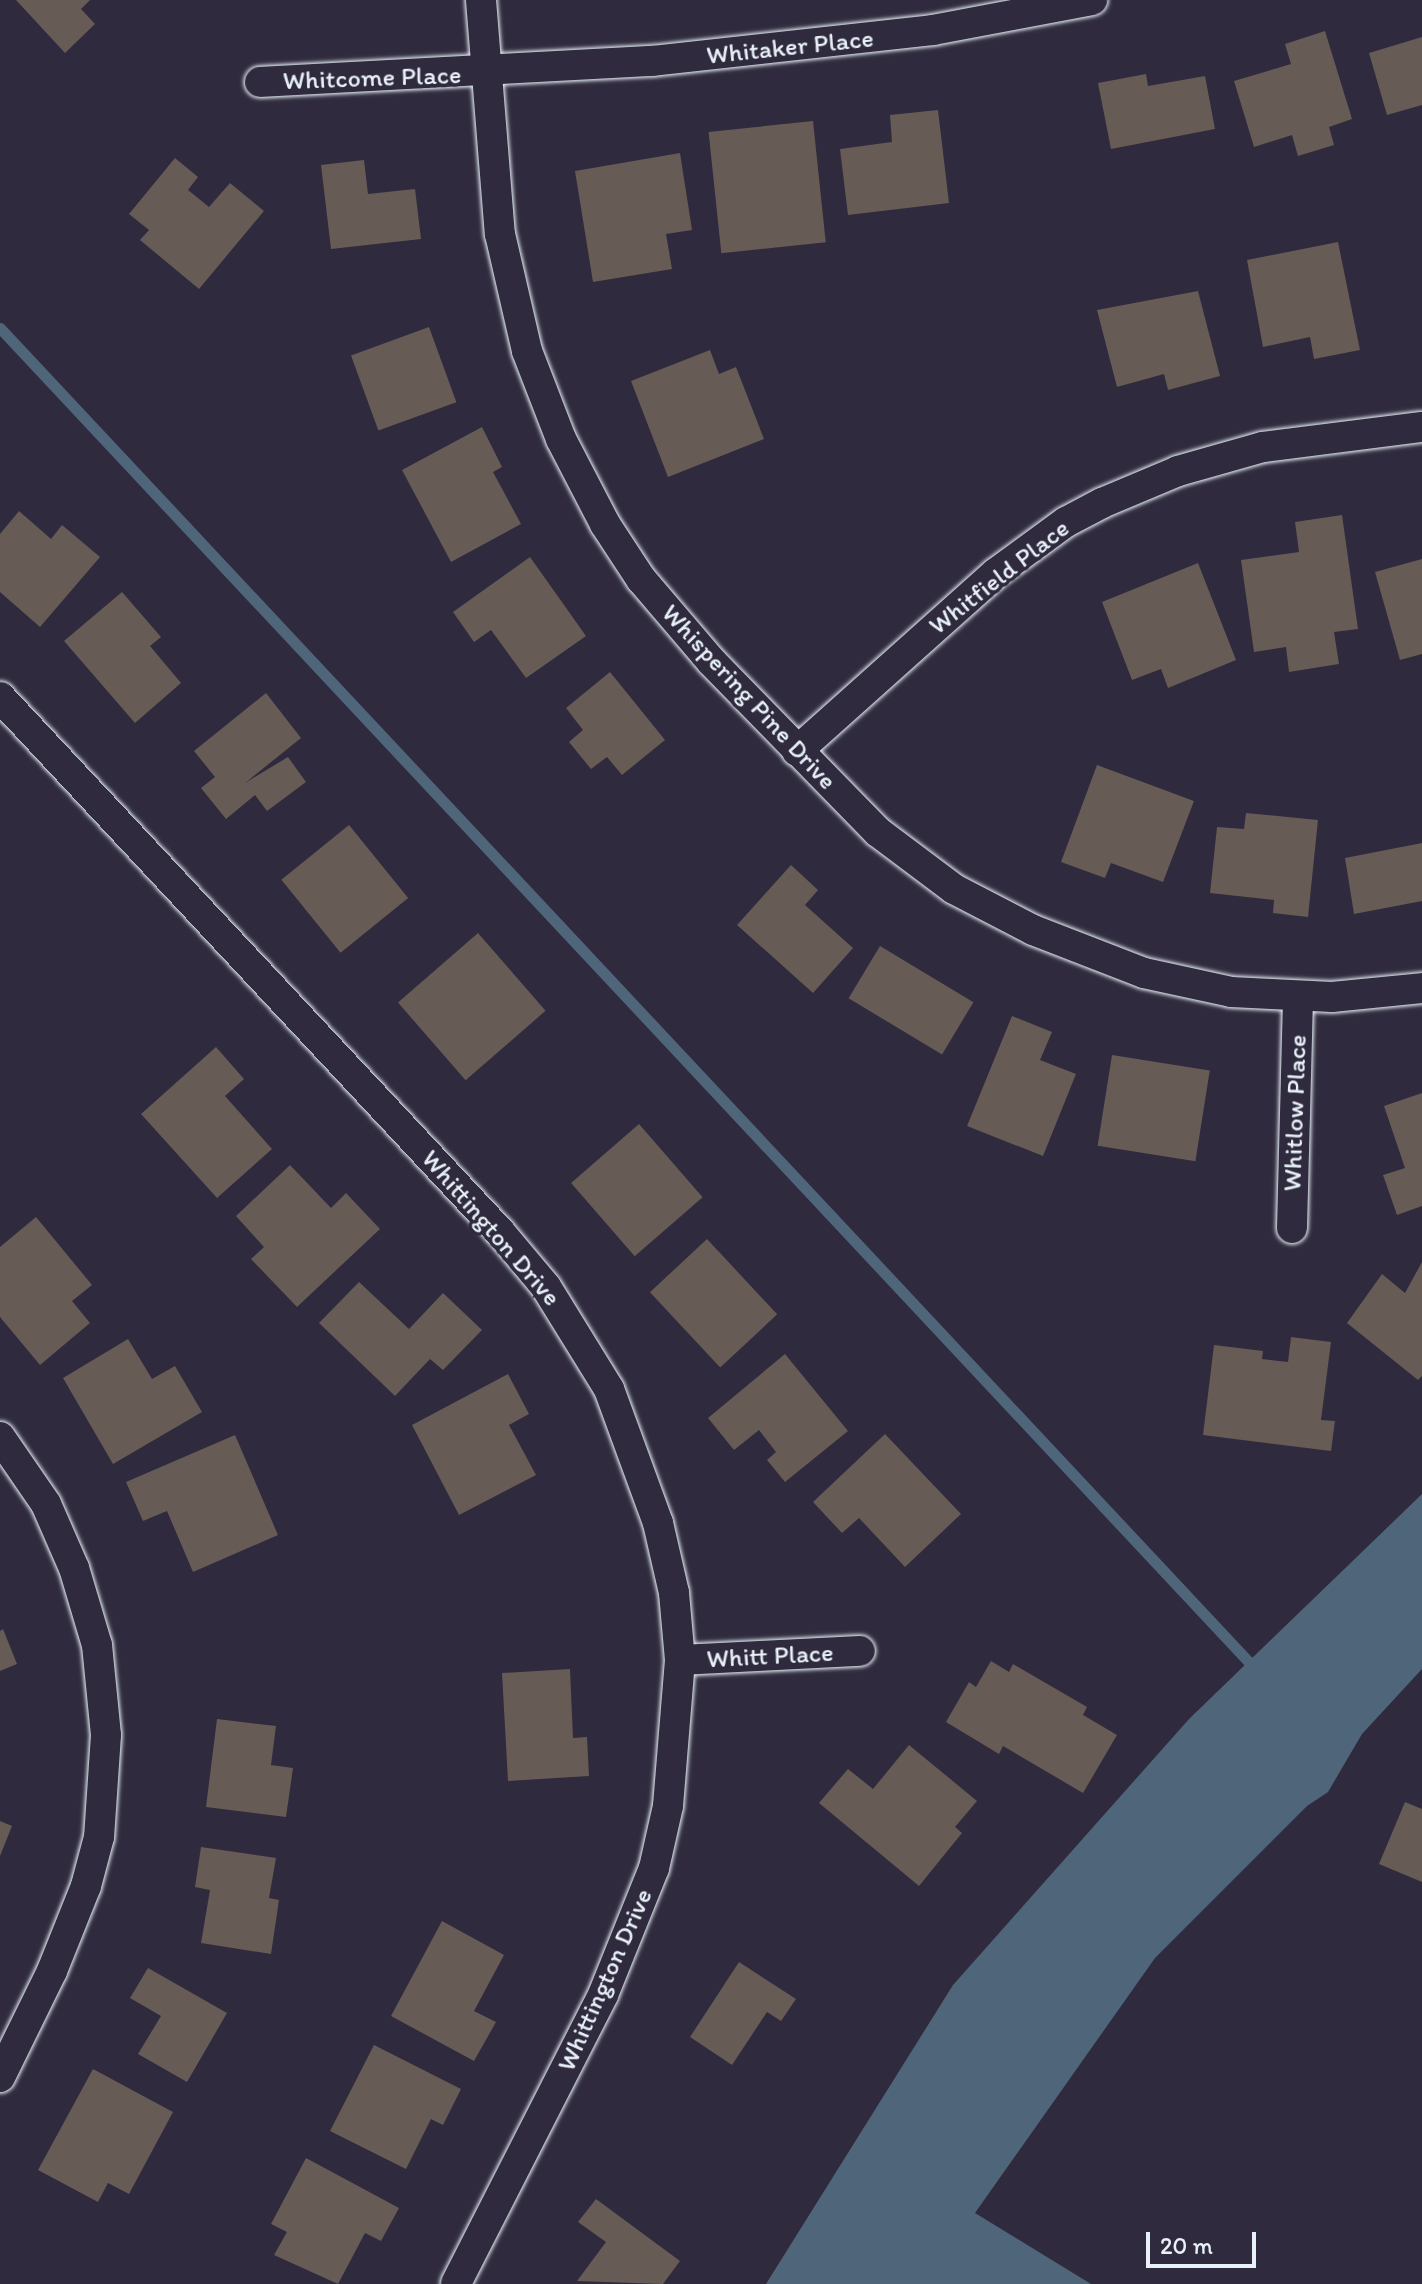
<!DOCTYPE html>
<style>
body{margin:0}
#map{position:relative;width:1422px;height:2284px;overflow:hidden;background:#2f2a3d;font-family:Itim,sans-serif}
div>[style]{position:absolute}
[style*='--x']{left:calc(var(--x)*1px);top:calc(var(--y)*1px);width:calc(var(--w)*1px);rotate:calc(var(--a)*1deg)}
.water>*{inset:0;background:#4f657a}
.stream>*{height:11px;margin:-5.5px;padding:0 5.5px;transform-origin:5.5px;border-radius:5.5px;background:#4f657a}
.building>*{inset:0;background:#675b56;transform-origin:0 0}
.roads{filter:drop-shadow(0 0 2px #e8f1f8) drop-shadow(0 0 2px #e8f1f8)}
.street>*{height:30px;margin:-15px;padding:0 15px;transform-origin:15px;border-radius:15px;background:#2f2a3d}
span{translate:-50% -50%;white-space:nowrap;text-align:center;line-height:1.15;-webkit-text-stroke:7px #2f2a3d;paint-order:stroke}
.street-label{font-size:26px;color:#e8f1f8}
.scale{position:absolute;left:1146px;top:2232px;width:110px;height:36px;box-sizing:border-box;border:4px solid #e8f1f8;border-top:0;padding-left:10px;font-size:24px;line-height:28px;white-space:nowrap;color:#e8f1f8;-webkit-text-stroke:6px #2f2a3d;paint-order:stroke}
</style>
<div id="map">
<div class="water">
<div style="clip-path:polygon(1422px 1494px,1422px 1669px,1362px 1734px,1328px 1792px,1307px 1806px,1155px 1958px,975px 2213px,1091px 2284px,766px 2284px,953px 1985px,1189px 1719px)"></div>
</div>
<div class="stream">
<div style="--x:0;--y:328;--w:1839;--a:46.89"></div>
</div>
<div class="building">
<div style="clip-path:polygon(16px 0,90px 0,81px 9px,95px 24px,65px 53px)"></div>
<div style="clip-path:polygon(1325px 31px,1352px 119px,1329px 127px,1334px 145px,1298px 156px,1292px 135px,1254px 147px,1234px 81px,1291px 64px,1285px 44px)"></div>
<div style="clip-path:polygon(1422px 37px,1422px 105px,1387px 115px,1369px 53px)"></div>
<div style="clip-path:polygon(1146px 74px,1148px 86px,1205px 76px,1215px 129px,1111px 149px,1098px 83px)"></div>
<div style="clip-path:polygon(938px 110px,949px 203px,848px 215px,840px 149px,892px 142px,890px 115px)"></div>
<div style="left:813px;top:121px;width:122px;height:105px;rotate:84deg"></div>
<div style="clip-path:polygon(680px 153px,692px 230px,666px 234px,672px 269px,593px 282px,575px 171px)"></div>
<div style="clip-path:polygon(175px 158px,198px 177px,188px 190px,209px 207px,230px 183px,264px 211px,199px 289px,140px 240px,149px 230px,129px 214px)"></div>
<div style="clip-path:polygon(364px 160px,368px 194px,415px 189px,421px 239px,331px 249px,321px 165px)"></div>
<div style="clip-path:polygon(1338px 242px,1360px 350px,1314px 359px,1310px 337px,1263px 347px,1247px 260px)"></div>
<div style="clip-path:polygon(1198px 291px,1220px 376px,1168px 390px,1164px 374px,1117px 387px,1097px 310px)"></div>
<div style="left:429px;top:327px;width:80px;height:83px;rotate:70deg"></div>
<div style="clip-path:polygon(710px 350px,719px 374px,736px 367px,764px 439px,668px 477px,631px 381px)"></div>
<div style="clip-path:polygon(482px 427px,502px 467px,493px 472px,521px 524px,451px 562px,402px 470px)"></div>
<div style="clip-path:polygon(19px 511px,51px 539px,62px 525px,100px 557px,40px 627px,0 592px,0 534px)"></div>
<div style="clip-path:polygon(1342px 515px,1358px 629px,1334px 632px,1339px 664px,1289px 672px,1286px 647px,1254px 652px,1241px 560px,1299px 552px,1295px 522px)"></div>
<div style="clip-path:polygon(530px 557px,586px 636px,526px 678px,491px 630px,474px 642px,453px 612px)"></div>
<div style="clip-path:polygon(1422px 559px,1422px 654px,1400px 660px,1375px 572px)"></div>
<div style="clip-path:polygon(1198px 563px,1236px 660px,1168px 688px,1161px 669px,1132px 680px,1102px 602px)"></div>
<div style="clip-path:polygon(122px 592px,161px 637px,150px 646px,181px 683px,135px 723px,64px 641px)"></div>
<div style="clip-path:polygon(610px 672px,665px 740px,622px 775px,607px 757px,591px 769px,569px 742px,583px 730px,566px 708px)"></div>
<div style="clip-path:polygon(266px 693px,301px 738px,245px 783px,288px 757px,306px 782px,267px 811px,255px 795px,226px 819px,201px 788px,215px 777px,194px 751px)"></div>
<div style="clip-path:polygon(1097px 765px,1194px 801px,1163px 882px,1111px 863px,1105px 878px,1061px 862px)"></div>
<div style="clip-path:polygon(1246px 813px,1318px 820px,1308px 917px,1273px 913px,1274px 900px,1210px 893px,1217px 827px,1244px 829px)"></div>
<div style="left:349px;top:825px;width:94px;height:87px;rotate:51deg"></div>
<div style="clip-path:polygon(1422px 843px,1422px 901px,1354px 914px,1345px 858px)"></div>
<div style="clip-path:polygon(791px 865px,818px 890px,805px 905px,853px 948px,813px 993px,737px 925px)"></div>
<div style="left:478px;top:933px;width:103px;height:106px;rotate:49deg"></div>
<div style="left:880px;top:946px;width:109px;height:61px;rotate:31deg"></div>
<div style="clip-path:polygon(1012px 1016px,1052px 1032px,1040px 1060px,1076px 1074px,1043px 1156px,967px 1126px)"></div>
<div style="clip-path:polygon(216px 1047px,244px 1079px,225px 1096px,272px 1149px,217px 1198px,141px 1114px)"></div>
<div style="left:1112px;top:1055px;width:99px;height:92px;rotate:9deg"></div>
<div style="clip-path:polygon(1422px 1093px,1422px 1206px,1397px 1215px,1383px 1175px,1405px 1168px,1384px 1106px)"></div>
<div style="left:639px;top:1124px;width:97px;height:90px;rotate:49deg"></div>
<div style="clip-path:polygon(290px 1165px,331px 1208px,346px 1193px,380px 1229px,297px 1307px,251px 1259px,264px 1247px,236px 1216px)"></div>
<div style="clip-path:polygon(36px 1217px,92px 1285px,72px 1301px,90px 1323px,40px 1365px,0 1317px,0 1247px)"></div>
<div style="left:707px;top:1239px;width:103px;height:78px;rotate:47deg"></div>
<div style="clip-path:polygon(1422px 1262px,1422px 1376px,1418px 1380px,1347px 1323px,1382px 1274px,1405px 1293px)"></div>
<div style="clip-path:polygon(359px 1282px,409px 1329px,443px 1293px,482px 1330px,443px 1370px,430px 1359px,395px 1396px,319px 1323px)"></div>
<div style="clip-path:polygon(1291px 1337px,1331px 1342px,1321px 1420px,1335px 1421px,1331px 1451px,1203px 1435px,1214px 1345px,1263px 1351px,1262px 1359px,1288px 1362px)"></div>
<div style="clip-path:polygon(128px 1339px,152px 1379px,175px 1366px,202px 1412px,113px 1464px,63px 1378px)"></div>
<div style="clip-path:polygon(785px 1354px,848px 1431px,785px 1482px,767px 1460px,776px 1452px,759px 1430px,734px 1450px,708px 1418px)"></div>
<div style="clip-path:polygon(508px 1374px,529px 1414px,509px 1425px,536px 1475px,459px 1515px,412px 1425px)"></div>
<div style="clip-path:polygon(885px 1434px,961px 1514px,905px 1567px,859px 1518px,842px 1533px,813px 1502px)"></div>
<div style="clip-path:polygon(235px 1435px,278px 1535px,193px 1572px,167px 1511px,143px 1521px,126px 1482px)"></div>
<div style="clip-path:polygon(3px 1629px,17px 1664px,0 1671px,0 1631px)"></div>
<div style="clip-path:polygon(991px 1661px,1009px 1672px,1013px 1664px,1087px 1707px,1083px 1715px,1117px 1735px,1083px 1793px,1003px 1746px,999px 1754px,946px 1722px,969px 1682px,976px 1687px)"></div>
<div style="clip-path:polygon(570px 1669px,573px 1738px,587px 1737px,589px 1776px,508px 1781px,502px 1673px)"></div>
<div style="clip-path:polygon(217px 1719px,276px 1726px,271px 1765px,293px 1768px,286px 1817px,206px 1807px)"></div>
<div style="clip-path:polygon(909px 1745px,977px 1801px,955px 1827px,962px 1833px,919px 1886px,819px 1803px,848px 1769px,873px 1789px)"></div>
<div style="clip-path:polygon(1405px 1802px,1422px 1809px,1422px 1882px,1379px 1864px)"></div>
<div style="clip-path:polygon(0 1821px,12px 1826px,0 1856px)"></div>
<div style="clip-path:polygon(201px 1847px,276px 1858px,269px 1898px,279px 1900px,271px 1954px,201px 1943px,210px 1890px,195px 1887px)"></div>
<div style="clip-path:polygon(442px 1921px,504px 1955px,474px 2011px,496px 2022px,474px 2061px,391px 2016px)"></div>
<div style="clip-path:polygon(739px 1962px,796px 1999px,781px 2021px,767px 2012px,732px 2065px,690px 2037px)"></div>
<div style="clip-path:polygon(148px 1968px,227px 2013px,187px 2082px,138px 2054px,161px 2016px,130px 1998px)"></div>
<div style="clip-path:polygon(374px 2045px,461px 2089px,443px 2125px,431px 2119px,406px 2169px,330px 2131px)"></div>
<div style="clip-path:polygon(93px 2069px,173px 2112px,129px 2194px,108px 2183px,98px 2202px,38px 2170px)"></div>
<div style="clip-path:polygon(306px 2158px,399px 2208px,381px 2241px,365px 2233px,338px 2284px,274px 2255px,287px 2232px,271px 2224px)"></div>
<div style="clip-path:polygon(596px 2199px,680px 2261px,663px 2284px,577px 2281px,606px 2242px,578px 2222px)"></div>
</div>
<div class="roads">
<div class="street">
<div style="--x:481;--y:0;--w:235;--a:85.4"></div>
<div style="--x:500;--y:234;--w:120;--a:77"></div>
<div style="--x:527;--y:351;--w:94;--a:68.9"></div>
<div style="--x:561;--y:439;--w:96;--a:62.6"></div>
<div style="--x:605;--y:524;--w:66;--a:56.8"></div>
<div style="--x:641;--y:579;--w:108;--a:49.5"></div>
<div style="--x:711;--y:661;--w:239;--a:45.7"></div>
<div style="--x:878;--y:832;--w:95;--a:36.9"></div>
<div style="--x:954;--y:889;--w:89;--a:27.4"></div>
<div style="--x:1033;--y:930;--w:119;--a:21.2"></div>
<div style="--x:1144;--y:973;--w:89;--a:12.3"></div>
<div style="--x:1231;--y:992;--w:101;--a:2.8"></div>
<div style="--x:1332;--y:997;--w:90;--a:-5.7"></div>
<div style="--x:260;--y:82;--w:393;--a:-3.1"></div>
<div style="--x:652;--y:61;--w:283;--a:-6.3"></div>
<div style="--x:933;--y:30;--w:162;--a:-10.7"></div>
<div style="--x:0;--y:697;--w:732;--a:46.94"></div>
<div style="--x:500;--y:1232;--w:72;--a:50.1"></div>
<div style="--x:546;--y:1287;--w:120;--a:58.3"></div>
<div style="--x:609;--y:1389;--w:143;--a:69.9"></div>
<div style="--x:658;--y:1523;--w:72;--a:77.1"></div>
<div style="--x:674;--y:1593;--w:67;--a:84.9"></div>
<div style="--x:680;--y:1660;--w:146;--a:94.7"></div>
<div style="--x:668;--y:1806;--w:64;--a:102.7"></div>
<div style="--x:654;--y:1868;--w:137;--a:111.9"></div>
<div style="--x:603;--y:1995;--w:324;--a:117"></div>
<div style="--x:797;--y:751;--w:267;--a:-41.8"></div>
<div style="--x:996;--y:573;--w:87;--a:-36.1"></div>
<div style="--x:1066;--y:522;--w:41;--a:-27.8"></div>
<div style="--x:1102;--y:503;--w:82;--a:-22.8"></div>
<div style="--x:1178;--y:471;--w:88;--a:-15.8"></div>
<div style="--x:1263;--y:447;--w:160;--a:-7.2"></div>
<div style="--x:1292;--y:1228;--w:231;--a:-88.5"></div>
<div style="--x:0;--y:1437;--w:81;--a:55.5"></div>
<div style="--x:46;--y:1504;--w:70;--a:66.4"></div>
<div style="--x:74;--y:1568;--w:80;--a:73.4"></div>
<div style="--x:97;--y:1645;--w:90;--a:84.3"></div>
<div style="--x:106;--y:1735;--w:102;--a:93.9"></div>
<div style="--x:99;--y:1837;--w:51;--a:104.9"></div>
<div style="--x:86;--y:1886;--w:92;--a:111.8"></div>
<div style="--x:52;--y:1971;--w:118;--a:116.1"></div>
<div style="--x:680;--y:1660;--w:180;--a:-2.9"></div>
</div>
</div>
<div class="street-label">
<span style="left:790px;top:47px;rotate:-6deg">Whitaker Place</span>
<span style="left:372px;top:78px;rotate:-2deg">Whitcome Place</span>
<span style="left:999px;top:577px;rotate:-38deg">Whitfield Place</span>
<span style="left:749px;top:697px;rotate:47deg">Whispering Pine Drive</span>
<span style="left:1295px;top:1113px;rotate:-88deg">Whitlow Place</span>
<span style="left:491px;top:1228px;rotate:49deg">Whittington Drive</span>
<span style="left:770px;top:1656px;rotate:-3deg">Whitt Place</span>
<span style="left:605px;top:1980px;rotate:-66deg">Whittington Drive</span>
</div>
<div class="scale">20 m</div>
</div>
